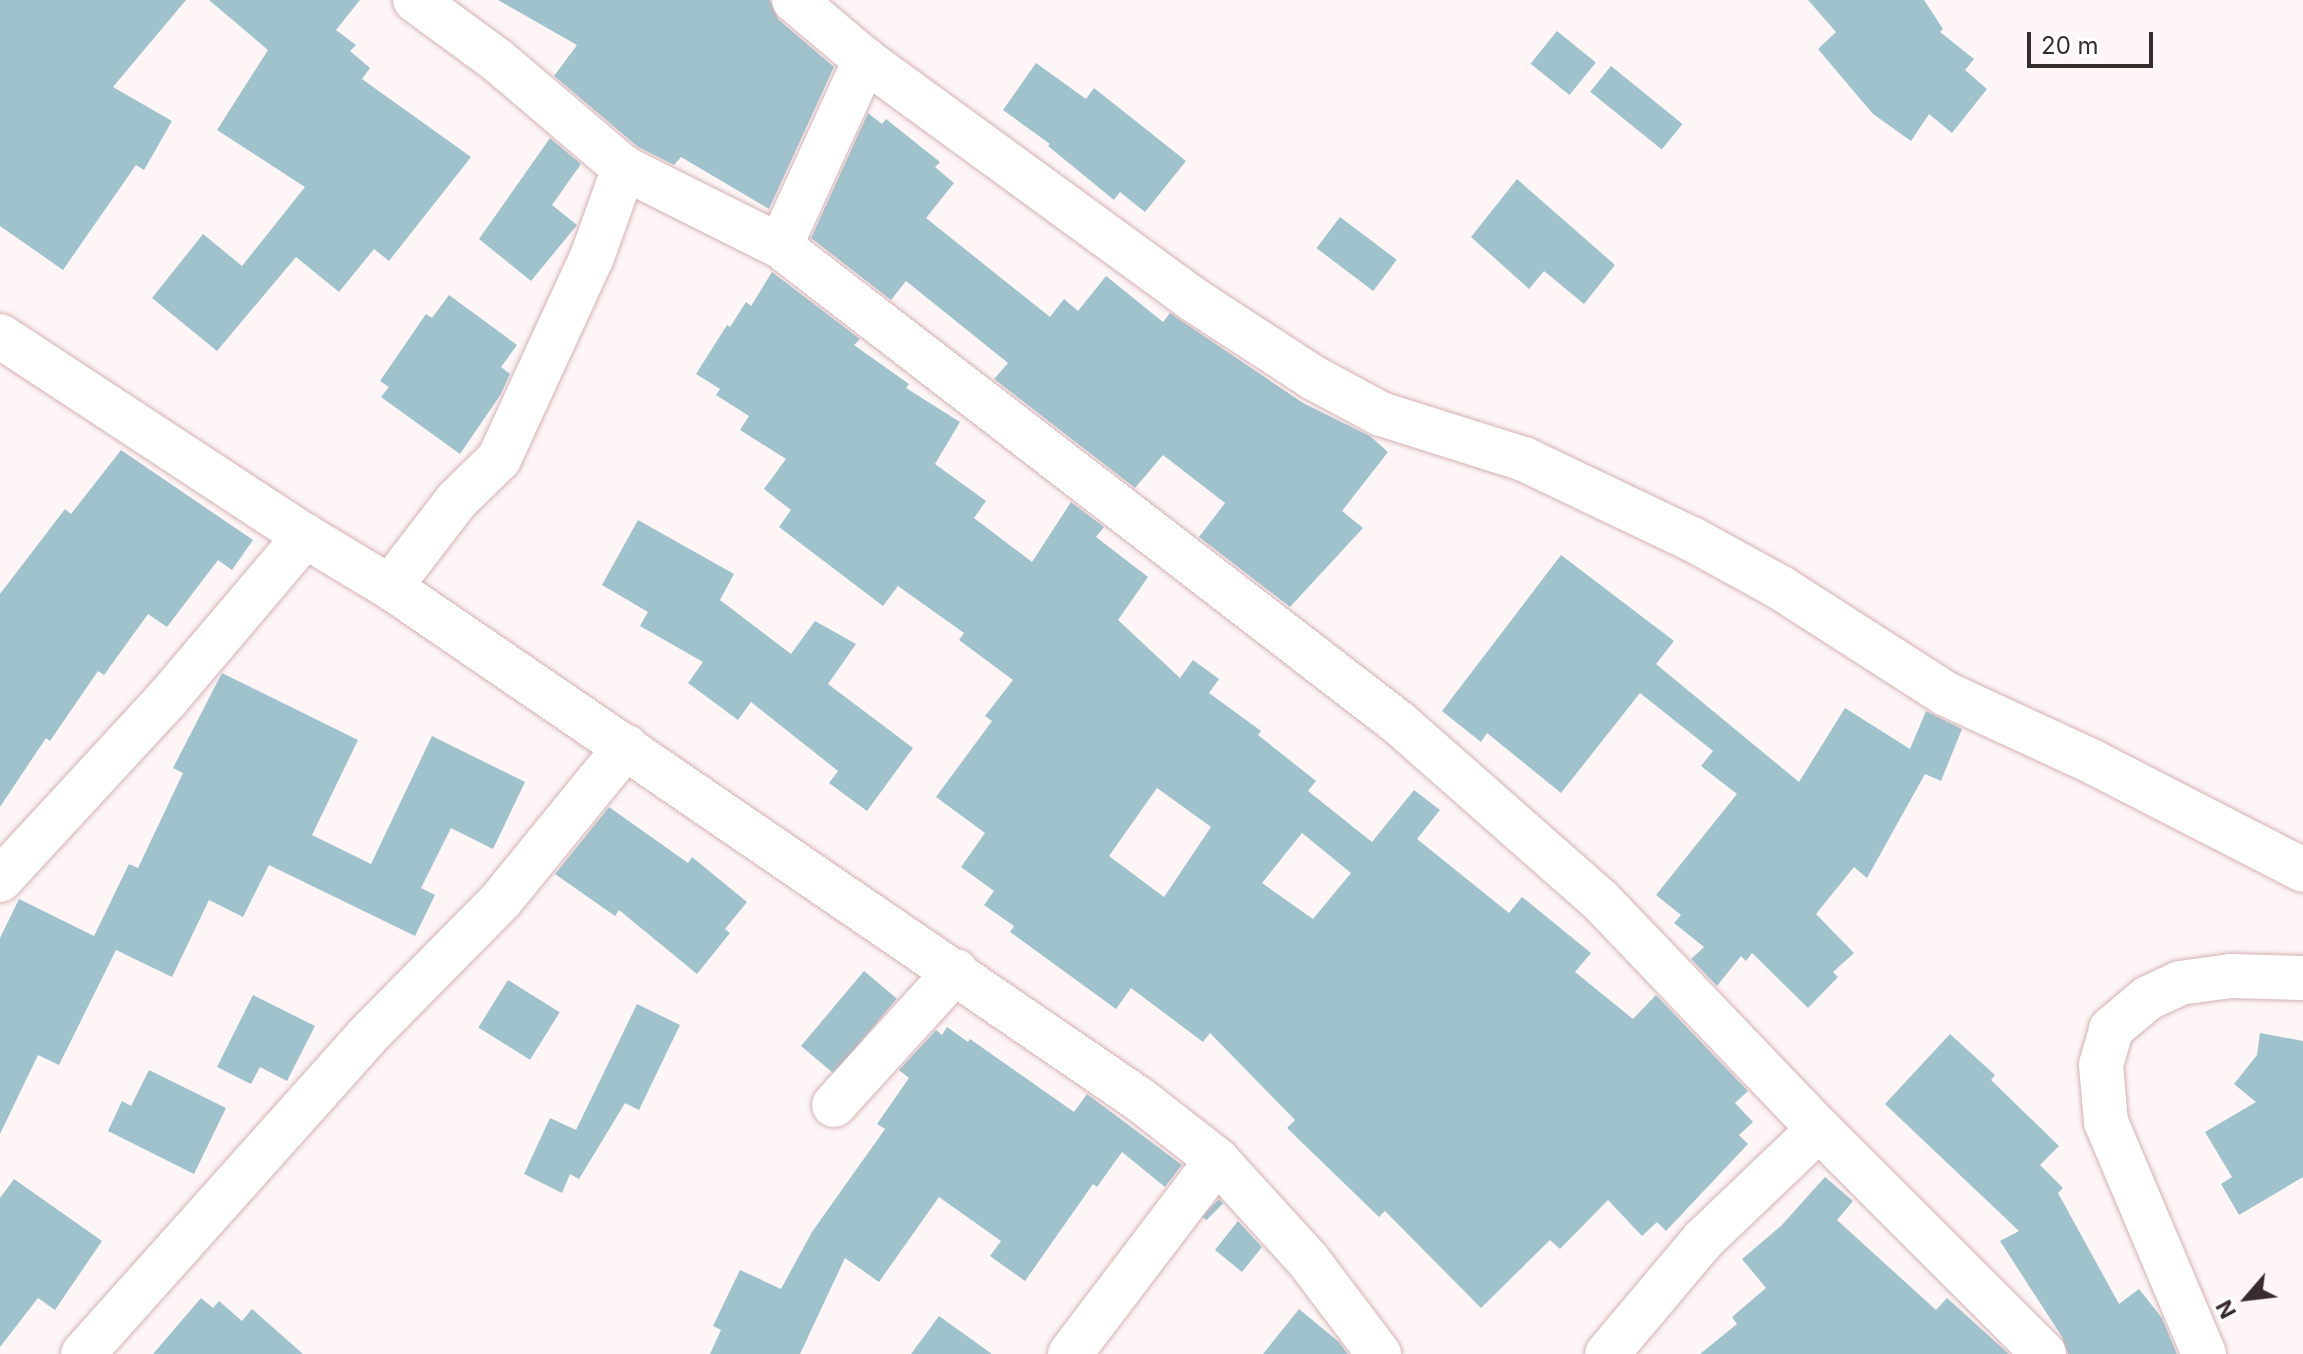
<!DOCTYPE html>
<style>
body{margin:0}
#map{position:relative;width:2303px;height:1354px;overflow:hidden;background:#fdf5f6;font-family:Inter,sans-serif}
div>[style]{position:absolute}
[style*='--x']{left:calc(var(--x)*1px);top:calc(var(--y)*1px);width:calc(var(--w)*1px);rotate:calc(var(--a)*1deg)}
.building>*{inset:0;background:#9fc2cd;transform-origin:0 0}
.roads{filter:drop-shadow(0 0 2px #d4b1b3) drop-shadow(0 0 2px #d4b1b3)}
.minor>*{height:44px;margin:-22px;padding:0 22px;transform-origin:22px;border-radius:22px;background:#fff}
.secondary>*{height:44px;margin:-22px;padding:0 22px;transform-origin:22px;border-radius:22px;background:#fff}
span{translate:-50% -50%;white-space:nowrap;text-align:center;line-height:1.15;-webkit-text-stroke:6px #fff;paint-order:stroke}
.north{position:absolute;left:2207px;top:1258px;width:80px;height:80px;-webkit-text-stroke:6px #fff;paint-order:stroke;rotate:242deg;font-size:22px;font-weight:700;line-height:32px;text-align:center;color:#392c2d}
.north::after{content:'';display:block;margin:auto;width:28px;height:36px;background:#392c2d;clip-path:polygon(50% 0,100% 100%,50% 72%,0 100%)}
.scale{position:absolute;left:2027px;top:32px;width:126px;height:36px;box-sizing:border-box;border:4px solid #392c2d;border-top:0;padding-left:10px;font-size:24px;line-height:28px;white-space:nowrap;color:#392c2d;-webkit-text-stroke:6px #fff;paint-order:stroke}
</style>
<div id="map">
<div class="building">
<div style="clip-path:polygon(0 0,186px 0,113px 87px,172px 121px,144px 170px,136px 165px,63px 270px,0 226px)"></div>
<div style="clip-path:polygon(209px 0,360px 0,336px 30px,356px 45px,350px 51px,370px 68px,362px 79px,471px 157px,389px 261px,374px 249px,339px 292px,296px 257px,217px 351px,152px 298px,203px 234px,242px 266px,305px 187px,217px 130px,268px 50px)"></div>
<div style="clip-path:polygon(498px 0,770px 0,778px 19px,834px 67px,769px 209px,681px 157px,674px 165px,638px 147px,554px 76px,577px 45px)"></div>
<div style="clip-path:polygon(1808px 0,1924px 0,1943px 29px,1940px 32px,1974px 59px,1965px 70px,1987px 89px,1952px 133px,1929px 114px,1911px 141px,1873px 114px,1818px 49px,1836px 32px)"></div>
<div style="left:1557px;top:31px;width:50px;height:42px;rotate:39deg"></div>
<div style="clip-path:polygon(1036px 63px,1086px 99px,1094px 88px,1186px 161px,1145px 212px,1120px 192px,1114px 200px,1048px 146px,1050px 144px,1003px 110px)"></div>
<div style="left:1611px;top:66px;width:92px;height:33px;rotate:39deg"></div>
<div style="clip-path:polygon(868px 113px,882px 124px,886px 119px,940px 162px,935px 167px,954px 183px,926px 218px,1050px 317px,1064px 299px,1078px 311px,1106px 276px,1163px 322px,1170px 313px,1303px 403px,1370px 436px,1388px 452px,1342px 511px,1363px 528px,1290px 607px,1199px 537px,1225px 503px,1163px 455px,1135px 488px,994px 379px,1008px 363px,906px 281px,891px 300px,811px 238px)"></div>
<div style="clip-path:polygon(550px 138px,581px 164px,552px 205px,577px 225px,531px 281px,479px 239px)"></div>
<div style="clip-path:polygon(1517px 179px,1615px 265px,1584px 304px,1544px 271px,1529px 289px,1471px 237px)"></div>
<div style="left:1340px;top:217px;width:71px;height:39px;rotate:37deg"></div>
<div style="clip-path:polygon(evenodd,772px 272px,860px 339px,854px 345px,909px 384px,906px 388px,960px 422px,935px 464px,986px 501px,974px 518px,1032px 562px,1071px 502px,1104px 527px,1096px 537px,1148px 577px,1118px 620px,1180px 678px,1193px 660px,1219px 679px,1209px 693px,1261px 731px,1258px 735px,1316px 781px,1308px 791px,1372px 842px,1414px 790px,1440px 810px,1417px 839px,1509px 913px,1522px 897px,1591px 953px,1575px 972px,1633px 1019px,1656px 995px,1748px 1091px,1735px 1103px,1753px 1122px,1739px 1135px,1748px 1144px,1666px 1231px,1657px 1222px,1642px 1236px,1608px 1200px,1560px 1249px,1550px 1240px,1481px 1308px,1385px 1211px,1379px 1217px,1287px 1128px,1295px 1120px,1210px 1033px,1203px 1042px,1131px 988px,1116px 1009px,1010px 932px,1014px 926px,984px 905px,994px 891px,961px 867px,985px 833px,936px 797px,992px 721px,985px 716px,1013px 680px,959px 640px,964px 633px,898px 586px,883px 606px,779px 527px,791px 510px,764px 489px,786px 459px,740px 430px,749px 416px,716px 395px,720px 389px,696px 374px,727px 325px,730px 327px,746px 302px,751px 306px,772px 272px,1157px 788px,1211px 827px,1164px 897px,1109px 856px,1157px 788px,772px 272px,1302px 833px,1351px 873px,1313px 919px,1262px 883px,1302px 833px)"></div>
<div style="clip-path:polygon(449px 295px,517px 345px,501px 367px,510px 374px,501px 394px,460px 454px,381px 397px,389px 387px,380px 381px,426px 314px,432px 318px)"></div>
<div style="clip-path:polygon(121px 450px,253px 540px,232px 570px,218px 560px,167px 627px,148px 614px,104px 675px,98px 671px,50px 741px,46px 738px,0 807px,0 594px,65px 509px,71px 514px)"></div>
<div style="clip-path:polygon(638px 520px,734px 574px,720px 600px,791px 654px,815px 621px,856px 644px,828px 684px,913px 748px,867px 811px,829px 783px,838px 771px,751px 702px,738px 720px,688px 683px,703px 662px,640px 626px,648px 612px,602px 585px)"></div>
<div style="clip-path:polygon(1561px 555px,1674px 641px,1656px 664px,1799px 782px,1845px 708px,1910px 749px,1926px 711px,1962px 729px,1941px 781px,1925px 774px,1867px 878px,1854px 867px,1816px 914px,1854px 953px,1833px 972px,1838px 977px,1808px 1008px,1752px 953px,1746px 961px,1741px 956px,1717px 986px,1691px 959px,1704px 947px,1674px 923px,1681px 915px,1656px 895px,1737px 794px,1701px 766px,1713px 751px,1640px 693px,1561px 793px,1487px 733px,1481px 742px,1442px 711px)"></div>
<div style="clip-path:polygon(222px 673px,358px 740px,312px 835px,371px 864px,432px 736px,525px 782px,493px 849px,451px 828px,421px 888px,435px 895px,415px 936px,269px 865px,243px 917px,209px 900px,172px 977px,116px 950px,59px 1065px,38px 1055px,0 1134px,0 938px,19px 899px,94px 936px,129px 864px,138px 868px,183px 773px,173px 768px)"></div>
<div style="clip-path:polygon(609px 807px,688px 863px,692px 857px,747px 902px,725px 929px,730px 933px,697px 974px,619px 910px,615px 916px,555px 874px)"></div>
<div style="left:864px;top:971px;width:43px;height:98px;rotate:40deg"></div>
<div style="left:508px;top:980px;width:61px;height:56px;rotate:32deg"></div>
<div style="clip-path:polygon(253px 995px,315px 1026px,287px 1081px,260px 1067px,251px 1084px,217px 1067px)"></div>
<div style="clip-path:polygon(637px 1004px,680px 1025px,639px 1110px,625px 1103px,579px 1179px,570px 1174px,562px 1193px,524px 1174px,550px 1118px,576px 1130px)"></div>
<div style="clip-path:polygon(947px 1027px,968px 1042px,970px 1039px,1074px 1112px,1087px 1094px,1182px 1165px,1165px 1187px,1122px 1152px,1097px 1187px,1093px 1184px,1025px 1281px,990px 1256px,1001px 1241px,939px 1197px,879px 1282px,845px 1258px,800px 1354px,710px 1354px,721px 1330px,713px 1326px,740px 1270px,781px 1289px,812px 1232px,885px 1129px,877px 1124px,909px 1078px,899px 1070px,936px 1030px,942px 1035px)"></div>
<div style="clip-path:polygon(2260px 1033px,2303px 1041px,2303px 1177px,2239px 1215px,2221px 1184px,2232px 1177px,2205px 1132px,2256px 1102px,2234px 1084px,2257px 1055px)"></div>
<div style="clip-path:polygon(1950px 1034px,1995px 1075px,1991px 1080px,2059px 1146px,2040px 1165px,2063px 1188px,2058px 1193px,2119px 1304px,2139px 1289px,2162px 1318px,2177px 1354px,2068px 1354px,2062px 1337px,2000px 1241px,2019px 1231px,1885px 1104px)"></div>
<div style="clip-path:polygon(149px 1070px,226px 1108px,194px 1174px,108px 1131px,122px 1101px,131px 1106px)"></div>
<div style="clip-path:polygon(1825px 1177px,1853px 1201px,1837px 1220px,1936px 1310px,1947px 1298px,2009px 1354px,1700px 1354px,1737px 1324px,1732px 1317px,1766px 1288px,1742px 1259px,1781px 1226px)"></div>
<div style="clip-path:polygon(14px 1179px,102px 1241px,55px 1310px,38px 1298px,0 1347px,0 1198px)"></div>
<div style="left:1219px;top:1199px;width:6px;height:24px;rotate:45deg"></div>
<div style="clip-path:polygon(1238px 1221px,1262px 1247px,1242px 1272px,1215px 1250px)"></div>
<div style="clip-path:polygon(201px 1298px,213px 1308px,219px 1301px,242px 1321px,252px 1309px,303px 1354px,153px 1354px)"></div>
<div style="clip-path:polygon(1299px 1309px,1339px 1342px,1348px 1354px,1263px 1354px)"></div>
<div style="clip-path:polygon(939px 1316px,992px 1354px,911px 1354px)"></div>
</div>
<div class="roads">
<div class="minor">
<div style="--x:415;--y:0;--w:102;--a:36.2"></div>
<div style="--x:497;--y:60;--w:167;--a:40.4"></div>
<div style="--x:624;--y:168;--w:174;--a:26.6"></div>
<div style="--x:780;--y:246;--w:781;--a:37.62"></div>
<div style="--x:1399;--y:723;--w:268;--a:41.4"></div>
<div style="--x:1600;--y:900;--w:317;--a:46.3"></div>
<div style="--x:1819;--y:1129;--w:318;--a:45"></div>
<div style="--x:794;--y:0;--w:93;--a:40.2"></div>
<div style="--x:865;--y:60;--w:404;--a:36.1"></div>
<div style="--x:1191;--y:298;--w:145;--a:33.1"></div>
<div style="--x:1312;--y:377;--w:78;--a:28.2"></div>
<div style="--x:1381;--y:414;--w:150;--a:17.5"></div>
<div style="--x:1524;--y:459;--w:186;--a:25.5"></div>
<div style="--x:1692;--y:539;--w:102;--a:28.8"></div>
<div style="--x:1781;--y:588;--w:196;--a:32.7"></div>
<div style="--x:1946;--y:694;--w:164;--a:24.8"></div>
<div style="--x:2095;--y:763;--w:234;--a:27.2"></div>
<div style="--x:780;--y:246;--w:205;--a:-65.4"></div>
<div style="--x:390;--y:587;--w:108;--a:-52.5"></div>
<div style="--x:456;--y:501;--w:60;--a:-44.3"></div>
<div style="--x:499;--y:459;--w:222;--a:-65.3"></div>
<div style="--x:592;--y:257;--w:95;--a:-70.2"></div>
<div style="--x:0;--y:880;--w:246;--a:-47.3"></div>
<div style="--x:167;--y:699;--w:214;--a:-49.7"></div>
<div style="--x:834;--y:1105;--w:181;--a:-47.7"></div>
<div style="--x:83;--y:1354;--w:426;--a:-48.2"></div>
<div style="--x:367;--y:1036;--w:191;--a:-45.4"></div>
<div style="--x:501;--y:900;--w:198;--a:-50.8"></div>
<div style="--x:1070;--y:1354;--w:243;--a:-52.8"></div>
<div style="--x:1607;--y:1354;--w:150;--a:-49.9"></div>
<div style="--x:1704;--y:1239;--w:159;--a:-43.7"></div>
</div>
<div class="secondary">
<div style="--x:0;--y:336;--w:365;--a:33.3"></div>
<div style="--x:305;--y:536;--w:99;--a:31"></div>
<div style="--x:390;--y:587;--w:907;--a:34.36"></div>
<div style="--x:1139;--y:1099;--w:99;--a:38"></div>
<div style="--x:1217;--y:1160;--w:135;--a:47.7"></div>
<div style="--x:1308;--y:1260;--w:118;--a:52.9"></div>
<div style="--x:2204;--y:1354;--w:252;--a:-112.9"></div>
<div style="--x:2106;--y:1122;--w:57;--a:-95"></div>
<div style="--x:2101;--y:1065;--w:37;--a:-74"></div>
<div style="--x:2111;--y:1029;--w:48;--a:-40"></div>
<div style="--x:2148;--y:998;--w:35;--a:-25"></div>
<div style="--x:2180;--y:983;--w:51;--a:-7.8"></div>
<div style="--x:2231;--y:976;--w:72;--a:1.6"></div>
</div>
</div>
<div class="north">N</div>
<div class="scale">20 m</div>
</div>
